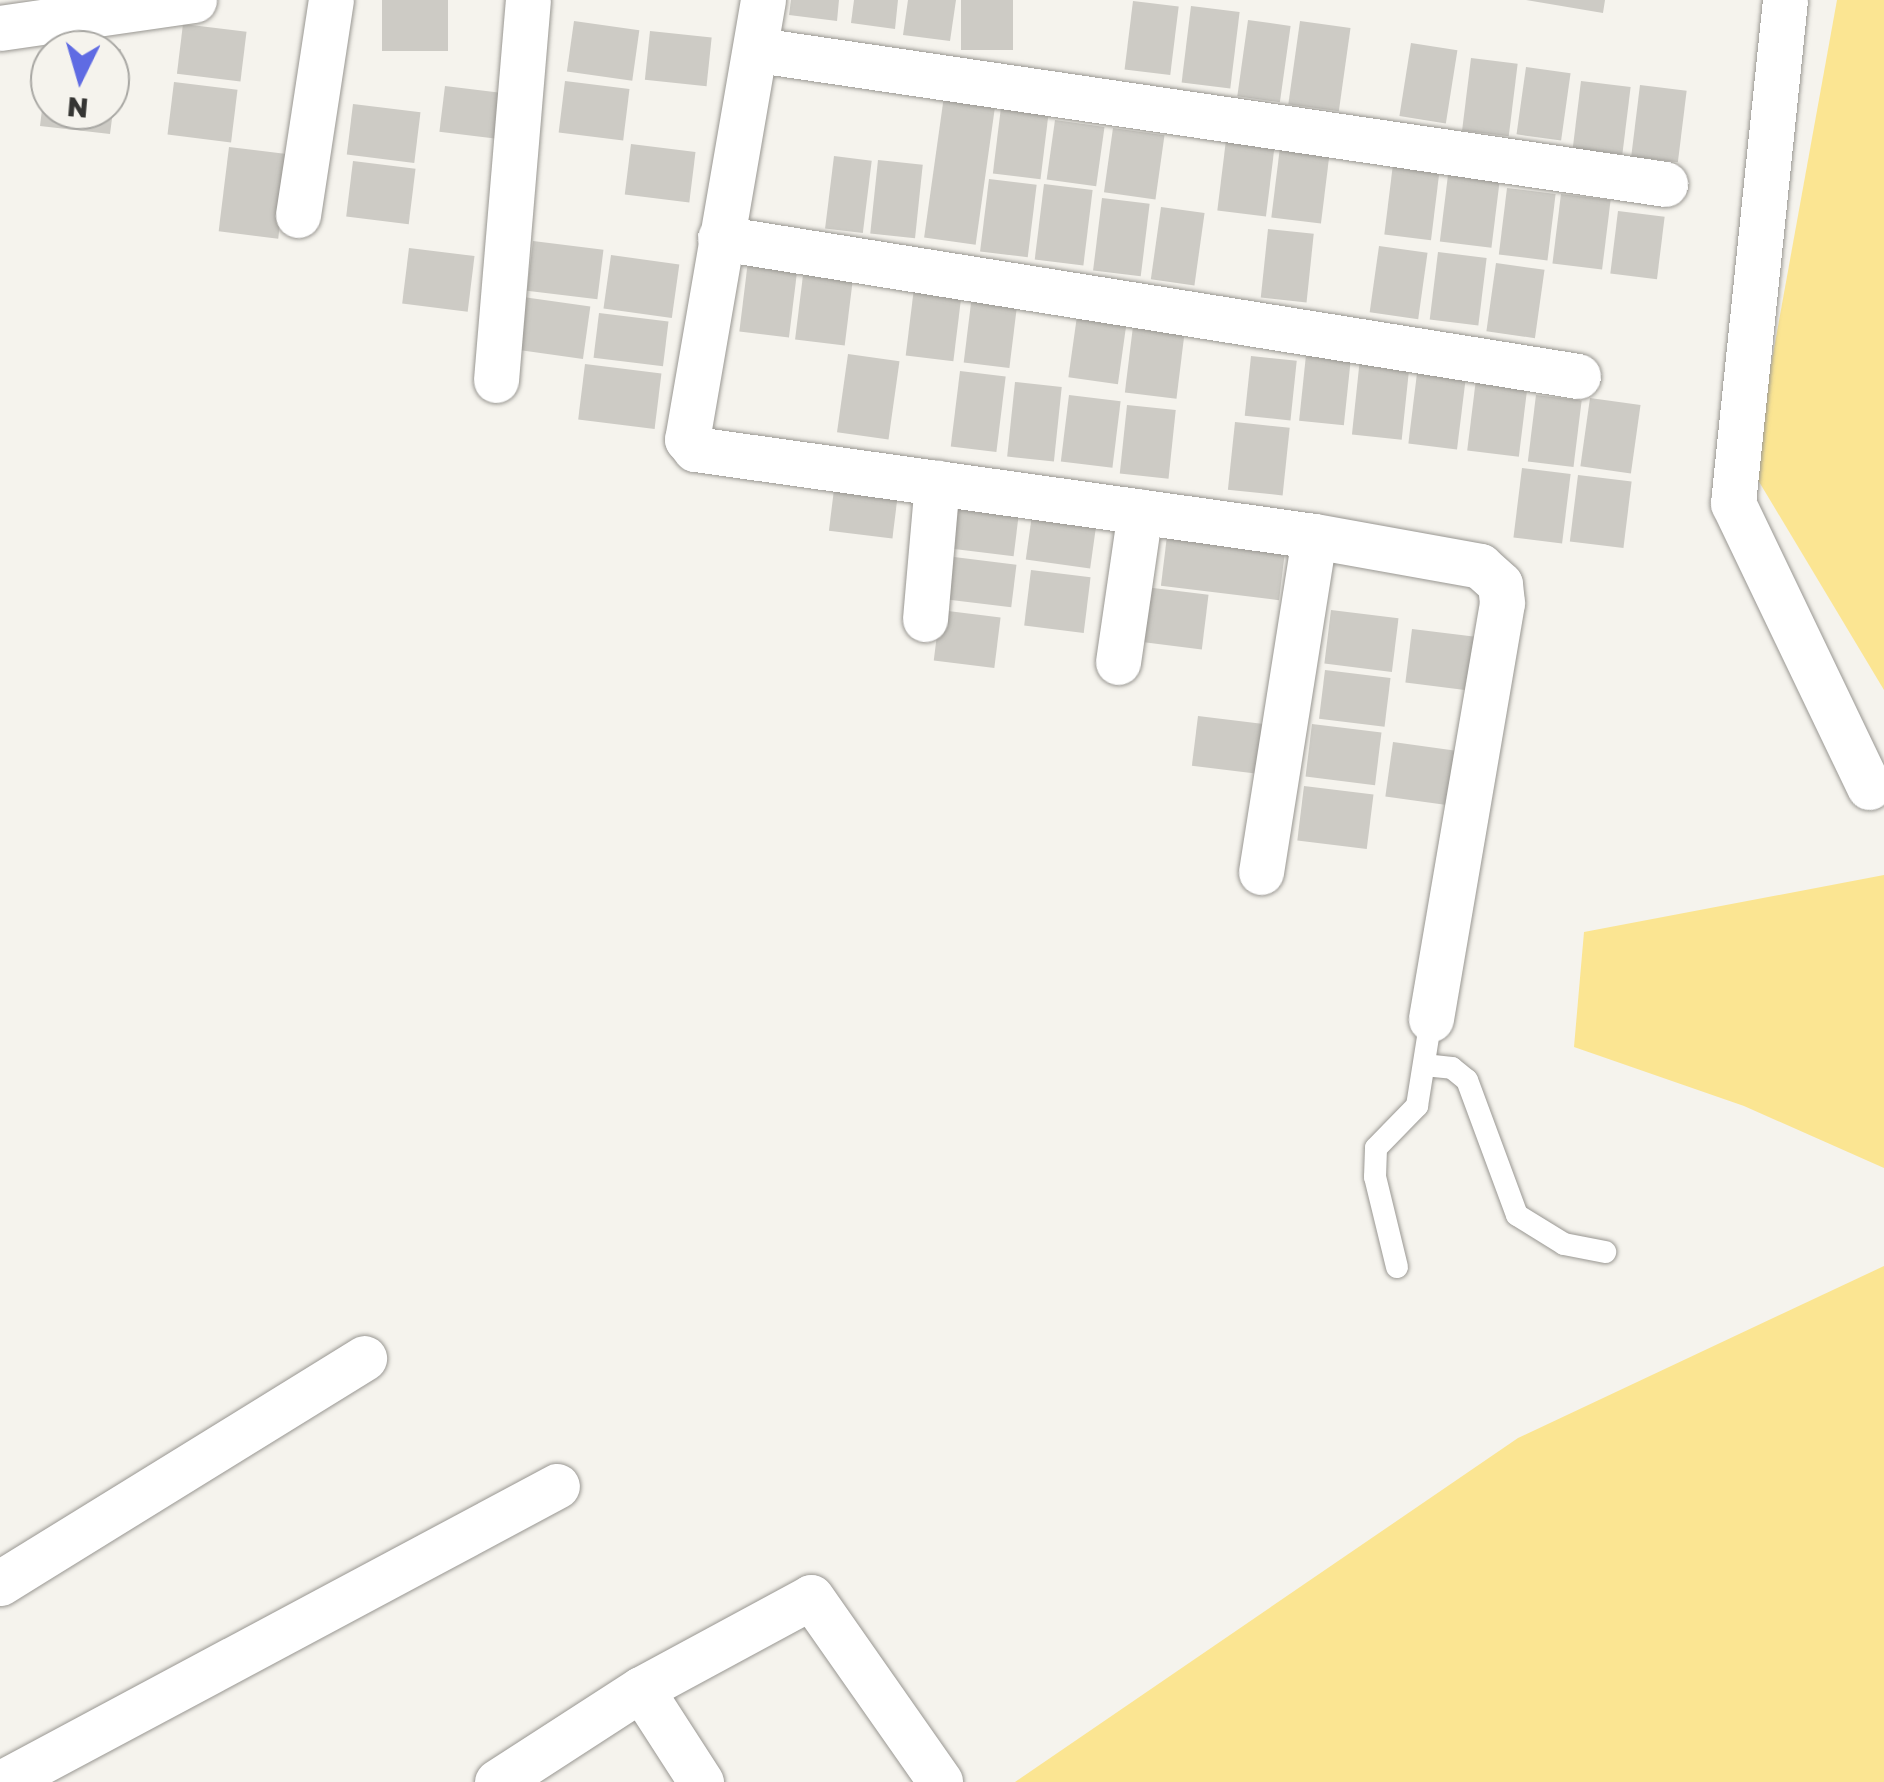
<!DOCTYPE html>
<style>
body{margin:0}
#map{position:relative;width:1884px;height:1782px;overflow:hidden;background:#f5f3ed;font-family:"Golos Text",sans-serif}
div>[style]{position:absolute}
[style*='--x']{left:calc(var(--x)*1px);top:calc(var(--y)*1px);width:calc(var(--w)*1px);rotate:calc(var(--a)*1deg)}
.green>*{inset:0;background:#fbe592}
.building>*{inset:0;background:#cdcbc5;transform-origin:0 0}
.roads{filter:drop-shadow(0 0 2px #999792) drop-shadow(0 0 2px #999792)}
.service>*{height:22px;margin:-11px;padding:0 11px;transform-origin:11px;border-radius:11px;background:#fff}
.minor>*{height:45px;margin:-22.5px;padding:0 22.5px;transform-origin:22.5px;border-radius:22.5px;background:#fff}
span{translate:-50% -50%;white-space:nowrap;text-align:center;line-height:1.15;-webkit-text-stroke:8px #f5f3ed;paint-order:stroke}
.north{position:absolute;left:30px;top:30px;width:100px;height:100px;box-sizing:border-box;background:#f5f3ed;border:2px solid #a8a7a3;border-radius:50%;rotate:185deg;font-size:28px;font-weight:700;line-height:40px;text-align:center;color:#353533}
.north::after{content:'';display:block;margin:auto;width:35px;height:45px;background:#5f6be3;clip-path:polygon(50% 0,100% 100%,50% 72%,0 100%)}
</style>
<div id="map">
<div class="green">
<div style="clip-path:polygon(1837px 0,1884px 0,1884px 690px,1752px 470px)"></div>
<div style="clip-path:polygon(1884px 875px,1884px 1168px,1744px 1106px,1574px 1047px,1584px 932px)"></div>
<div style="clip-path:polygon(1884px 1266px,1884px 1782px,1015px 1782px,1518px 1438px)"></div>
</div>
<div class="building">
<div style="left:382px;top:0;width:66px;height:51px"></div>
<div style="clip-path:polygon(791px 0,839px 0,837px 21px,789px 15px)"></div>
<div style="clip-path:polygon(854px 0,898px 0,895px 29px,851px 23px)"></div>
<div style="clip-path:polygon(908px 0,956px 0,950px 41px,903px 35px)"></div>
<div style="left:961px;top:0;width:52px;height:50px"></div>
<div style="clip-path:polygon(1526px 0,1605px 0,1603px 13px)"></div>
<div style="left:1133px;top:1px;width:46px;height:69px;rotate:7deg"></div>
<div style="left:1191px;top:6px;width:49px;height:77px;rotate:7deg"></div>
<div style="left:1248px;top:20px;width:43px;height:77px;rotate:8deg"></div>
<div style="left:574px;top:21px;width:66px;height:51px;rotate:8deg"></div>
<div style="left:1300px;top:21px;width:51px;height:84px;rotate:8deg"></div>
<div style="left:183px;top:24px;width:64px;height:50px;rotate:7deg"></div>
<div style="left:650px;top:31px;width:62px;height:49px;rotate:6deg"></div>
<div style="clip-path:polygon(50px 41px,109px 48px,109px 50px,49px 50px)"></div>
<div style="left:1411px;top:43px;width:47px;height:74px;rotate:9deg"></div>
<div style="clip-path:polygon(110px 48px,121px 49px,110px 134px,40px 126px,48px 60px,50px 110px,110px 110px)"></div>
<div style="left:1471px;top:58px;width:47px;height:73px;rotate:7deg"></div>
<div style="left:1526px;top:67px;width:45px;height:68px;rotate:8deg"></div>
<div style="left:565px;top:81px;width:65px;height:52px;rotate:7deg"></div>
<div style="left:1581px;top:81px;width:50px;height:68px;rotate:7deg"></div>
<div style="left:174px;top:82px;width:64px;height:53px;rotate:7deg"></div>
<div style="left:1640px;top:85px;width:47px;height:72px;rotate:7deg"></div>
<div style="left:445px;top:86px;width:62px;height:46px;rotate:7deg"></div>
<div style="left:945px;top:89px;width:52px;height:150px;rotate:8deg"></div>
<div style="left:1002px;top:99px;width:48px;height:75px;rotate:7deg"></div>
<div style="left:353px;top:104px;width:68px;height:51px;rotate:7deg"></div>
<div style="left:1055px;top:120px;width:50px;height:60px;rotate:8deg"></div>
<div style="left:1113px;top:128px;width:52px;height:65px;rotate:8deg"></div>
<div style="left:1226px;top:140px;width:49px;height:71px;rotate:7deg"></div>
<div style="left:631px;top:144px;width:65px;height:51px;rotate:7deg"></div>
<div style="left:229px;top:147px;width:60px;height:85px;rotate:7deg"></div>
<div style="left:1280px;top:147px;width:50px;height:71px;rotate:7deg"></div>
<div style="left:834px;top:156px;width:38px;height:73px;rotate:7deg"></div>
<div style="left:878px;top:160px;width:45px;height:74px;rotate:6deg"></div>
<div style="left:353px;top:161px;width:63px;height:56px;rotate:7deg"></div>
<div style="left:1393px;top:164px;width:47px;height:71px;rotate:7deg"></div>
<div style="left:1448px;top:175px;width:52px;height:67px;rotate:7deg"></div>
<div style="left:989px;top:179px;width:48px;height:73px;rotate:7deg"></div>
<div style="left:1044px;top:184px;width:49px;height:76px;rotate:7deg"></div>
<div style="left:1507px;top:188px;width:49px;height:67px;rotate:7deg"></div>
<div style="left:1561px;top:194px;width:50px;height:70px;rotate:7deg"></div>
<div style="left:1102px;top:198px;width:48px;height:73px;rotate:7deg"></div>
<div style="left:1161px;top:207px;width:44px;height:73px;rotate:8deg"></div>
<div style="left:1618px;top:211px;width:47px;height:63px;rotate:7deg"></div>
<div style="left:1268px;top:229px;width:46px;height:69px;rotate:6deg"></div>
<div style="left:533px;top:241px;width:71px;height:50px;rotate:7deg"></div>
<div style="left:1379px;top:246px;width:49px;height:67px;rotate:8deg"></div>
<div style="left:409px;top:248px;width:66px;height:56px;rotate:7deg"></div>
<div style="left:1438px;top:252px;width:49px;height:68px;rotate:7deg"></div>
<div style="left:611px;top:255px;width:69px;height:54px;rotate:8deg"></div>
<div style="left:748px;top:261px;width:50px;height:71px;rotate:7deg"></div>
<div style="left:1496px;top:263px;width:49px;height:69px;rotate:8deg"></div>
<div style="left:804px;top:267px;width:50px;height:73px;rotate:7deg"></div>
<div style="left:914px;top:288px;width:48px;height:68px;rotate:7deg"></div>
<div style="left:972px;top:295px;width:46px;height:68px;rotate:7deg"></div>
<div style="left:523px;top:297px;width:68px;height:53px;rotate:8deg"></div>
<div style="left:1078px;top:309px;width:50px;height:69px;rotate:8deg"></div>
<div style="left:599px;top:313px;width:70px;height:45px;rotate:7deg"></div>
<div style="left:1134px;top:318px;width:52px;height:75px;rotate:7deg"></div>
<div style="left:848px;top:354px;width:52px;height:79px;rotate:8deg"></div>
<div style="left:1306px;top:355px;width:45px;height:66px;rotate:6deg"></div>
<div style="left:1251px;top:356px;width:46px;height:60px;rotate:6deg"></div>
<div style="left:1360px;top:358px;width:50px;height:77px;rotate:6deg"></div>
<div style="left:585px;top:364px;width:77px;height:56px;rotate:7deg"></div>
<div style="left:1418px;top:365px;width:49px;height:79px;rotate:7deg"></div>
<div style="left:960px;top:371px;width:46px;height:76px;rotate:7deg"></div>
<div style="left:1476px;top:379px;width:52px;height:72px;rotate:7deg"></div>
<div style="left:1015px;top:382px;width:47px;height:75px;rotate:6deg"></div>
<div style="left:1069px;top:395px;width:52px;height:67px;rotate:7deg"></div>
<div style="left:1536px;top:395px;width:46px;height:67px;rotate:7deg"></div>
<div style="left:1590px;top:398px;width:51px;height:69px;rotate:8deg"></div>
<div style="left:1127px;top:405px;width:49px;height:69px;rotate:6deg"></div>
<div style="left:1235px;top:422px;width:55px;height:68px;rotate:6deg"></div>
<div style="left:1522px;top:468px;width:49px;height:70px;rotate:7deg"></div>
<div style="left:1578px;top:475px;width:54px;height:67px;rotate:7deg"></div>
<div style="left:835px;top:481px;width:64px;height:50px;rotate:7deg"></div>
<div style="left:950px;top:500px;width:70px;height:48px;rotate:7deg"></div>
<div style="left:1033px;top:508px;width:65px;height:52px;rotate:8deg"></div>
<div style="left:1167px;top:536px;width:119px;height:50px;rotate:7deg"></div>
<div style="left:946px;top:556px;width:71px;height:43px;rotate:7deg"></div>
<div style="left:1031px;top:570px;width:60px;height:56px;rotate:7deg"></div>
<div style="left:1145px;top:587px;width:64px;height:55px;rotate:7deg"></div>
<div style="left:940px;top:610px;width:61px;height:51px;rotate:7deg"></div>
<div style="left:1331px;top:610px;width:68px;height:54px;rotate:7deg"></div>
<div style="left:1412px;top:629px;width:70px;height:54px;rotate:7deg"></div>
<div style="left:1325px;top:670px;width:66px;height:49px;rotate:7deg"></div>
<div style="left:1198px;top:716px;width:66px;height:50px;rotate:7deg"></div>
<div style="left:1312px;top:724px;width:70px;height:53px;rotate:7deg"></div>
<div style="left:1393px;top:742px;width:69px;height:55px;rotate:8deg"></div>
<div style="left:1304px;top:786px;width:70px;height:55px;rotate:7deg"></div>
</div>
<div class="roads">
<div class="service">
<div style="--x:1424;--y:1065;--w:28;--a:6"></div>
<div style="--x:1452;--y:1068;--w:19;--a:39"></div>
<div style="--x:1467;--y:1080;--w:144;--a:69.7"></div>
<div style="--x:1517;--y:1215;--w:55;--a:31.7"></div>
<div style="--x:1564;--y:1244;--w:42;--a:11"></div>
<div style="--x:1397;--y:1267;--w:93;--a:-103.7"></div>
<div style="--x:1375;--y:1177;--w:29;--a:-88"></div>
<div style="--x:1376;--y:1148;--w:59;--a:-45.7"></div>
<div style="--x:1417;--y:1106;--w:88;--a:-80.9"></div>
</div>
<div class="minor">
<div style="--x:763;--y:0;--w:446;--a:99.8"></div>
<div style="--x:687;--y:439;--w:13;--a:51"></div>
<div style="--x:695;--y:449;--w:625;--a:8"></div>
<div style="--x:1314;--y:536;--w:169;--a:10.2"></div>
<div style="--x:1480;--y:566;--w:27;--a:42"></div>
<div style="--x:1500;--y:584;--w:19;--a:84"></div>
<div style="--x:1502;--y:603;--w:422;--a:99.7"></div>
<div style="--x:1785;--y:0;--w:506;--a:95.9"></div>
<div style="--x:1733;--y:503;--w:315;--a:64.4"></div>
<div style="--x:0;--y:28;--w:196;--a:-8.2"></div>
<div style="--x:758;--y:50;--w:917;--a:8.4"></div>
<div style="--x:298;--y:215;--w:218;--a:-81.3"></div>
<div style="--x:720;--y:238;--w:869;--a:9.14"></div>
<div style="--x:496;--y:380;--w:381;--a:-85.2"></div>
<div style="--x:925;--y:619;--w:137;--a:-85"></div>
<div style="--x:1118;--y:662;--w:152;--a:-81.7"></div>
<div style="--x:1261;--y:872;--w:340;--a:-81"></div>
<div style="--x:0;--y:1583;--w:428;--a:-31.7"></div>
<div style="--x:641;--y:1689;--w:111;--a:57.2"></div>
<div style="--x:3;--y:1782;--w:628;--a:-28.12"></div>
<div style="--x:497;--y:1782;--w:171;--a:-32.9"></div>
<div style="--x:641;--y:1689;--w:193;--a:-28.4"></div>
<div style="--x:811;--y:1597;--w:225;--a:55"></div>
</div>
</div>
<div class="north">N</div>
</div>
